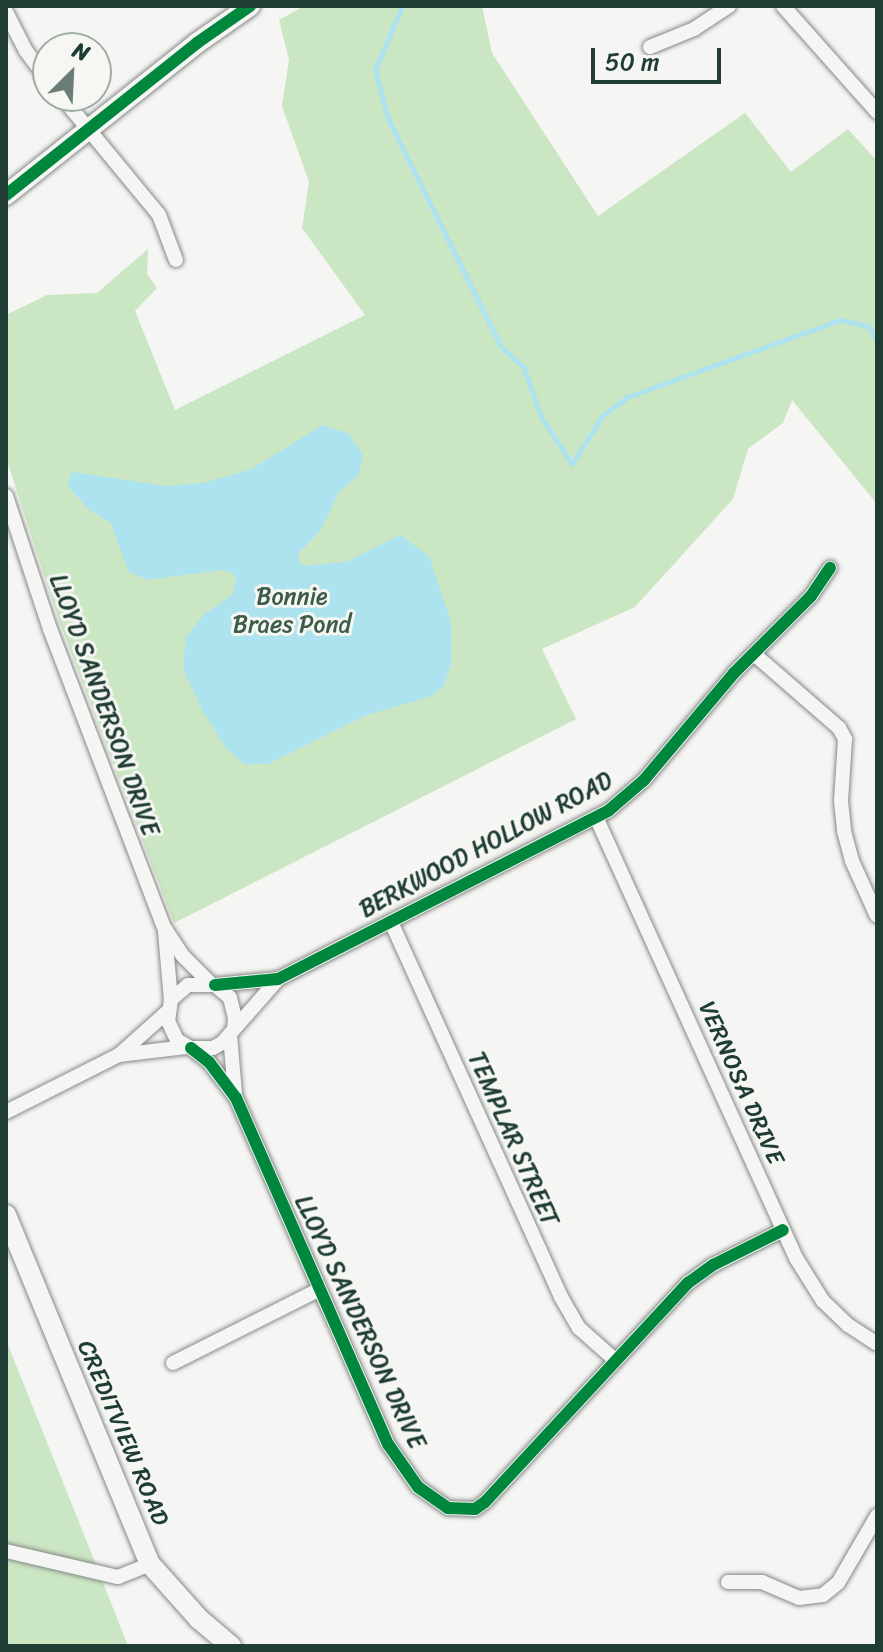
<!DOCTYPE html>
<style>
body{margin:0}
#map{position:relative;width:883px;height:1652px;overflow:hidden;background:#f5f5f3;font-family:Sriracha,sans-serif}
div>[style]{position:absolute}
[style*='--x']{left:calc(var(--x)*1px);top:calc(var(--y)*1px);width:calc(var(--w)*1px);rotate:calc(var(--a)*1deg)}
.green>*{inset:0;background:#cbe6c3}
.water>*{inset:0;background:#ade3ef}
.stream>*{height:5px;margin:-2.5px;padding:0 2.5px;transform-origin:2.5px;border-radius:2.5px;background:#ade3ef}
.roads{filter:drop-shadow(0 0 2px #858a88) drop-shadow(0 0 2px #858a88)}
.street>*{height:14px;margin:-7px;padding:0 7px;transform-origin:7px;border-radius:7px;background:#f5f5f3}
.secondary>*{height:20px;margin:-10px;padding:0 10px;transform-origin:10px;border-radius:10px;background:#f5f5f3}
.cycleway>*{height:12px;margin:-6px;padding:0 6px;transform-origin:6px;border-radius:6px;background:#00873e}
span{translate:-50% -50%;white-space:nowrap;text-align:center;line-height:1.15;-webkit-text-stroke:6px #f6f6f2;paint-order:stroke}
.park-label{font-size:24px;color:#3b5c49}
.street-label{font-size:24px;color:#1f3d34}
.frame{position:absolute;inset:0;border:8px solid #1f3d34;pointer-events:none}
.north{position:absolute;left:32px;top:32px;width:80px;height:80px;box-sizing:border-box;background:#f6f6f2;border:2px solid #a0aca6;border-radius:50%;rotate:24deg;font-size:22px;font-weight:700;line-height:32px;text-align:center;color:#1f3d34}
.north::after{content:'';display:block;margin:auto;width:28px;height:36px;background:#6a7d77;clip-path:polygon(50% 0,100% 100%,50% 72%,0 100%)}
.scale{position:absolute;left:591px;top:48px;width:130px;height:36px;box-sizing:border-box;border:4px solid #1f3d34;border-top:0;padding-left:10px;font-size:24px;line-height:28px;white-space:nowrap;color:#1f3d34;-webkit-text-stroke:6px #f6f6f2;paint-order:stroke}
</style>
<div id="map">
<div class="green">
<div style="clip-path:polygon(304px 6px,482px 6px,492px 53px,598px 216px,745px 113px,791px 172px,848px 129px,877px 161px,877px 504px,792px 400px,783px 423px,748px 449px,733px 499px,635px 607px,542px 649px,576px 719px,174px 923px,60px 623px,6px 458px,6px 315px,47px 295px,97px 293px,148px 249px,147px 274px,157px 288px,135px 311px,175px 410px,365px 315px,302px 228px,309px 182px,282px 106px,289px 60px,279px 20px)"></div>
<div style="clip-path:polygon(6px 1340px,91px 1552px,128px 1646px,6px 1646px)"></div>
</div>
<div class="water">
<div style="clip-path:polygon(323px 425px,349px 434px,363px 455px,359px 475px,339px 492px,321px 530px,298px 554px,301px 566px,346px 562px,400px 535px,429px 556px,451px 621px,451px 664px,444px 686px,432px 696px,367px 715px,268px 764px,244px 764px,226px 748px,202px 710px,183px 668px,186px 637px,204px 614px,232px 595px,236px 579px,234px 574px,223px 570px,147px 580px,128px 571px,111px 523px,89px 510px,67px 485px,72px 472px,167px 486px,204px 483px,251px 469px)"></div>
</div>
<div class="stream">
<div style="--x:402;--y:6;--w:69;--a:112.9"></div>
<div style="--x:375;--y:70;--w:51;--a:75.1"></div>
<div style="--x:388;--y:119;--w:254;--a:63.6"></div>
<div style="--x:501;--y:347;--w:31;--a:42"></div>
<div style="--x:524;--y:368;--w:52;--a:70.9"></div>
<div style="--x:541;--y:417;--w:56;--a:56.6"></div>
<div style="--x:572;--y:464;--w:57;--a:-58"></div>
<div style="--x:602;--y:416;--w:31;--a:-37"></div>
<div style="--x:627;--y:397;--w:226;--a:-19.9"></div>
<div style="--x:840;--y:320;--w:29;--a:12"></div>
<div style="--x:868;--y:326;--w:17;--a:59"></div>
</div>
<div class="roads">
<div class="street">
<div style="--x:783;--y:6;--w:142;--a:48.4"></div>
<div style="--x:6;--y:12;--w:44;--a:62.9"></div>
<div style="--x:26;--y:51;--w:36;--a:53"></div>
<div style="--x:650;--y:47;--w:48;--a:-22.2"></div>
<div style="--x:694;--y:29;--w:42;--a:-33.3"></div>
<div style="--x:61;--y:96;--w:154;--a:50.5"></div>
<div style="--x:159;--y:215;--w:48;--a:69.3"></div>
<div style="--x:6;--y:496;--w:140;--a:71.7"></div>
<div style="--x:50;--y:629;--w:319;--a:69.1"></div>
<div style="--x:164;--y:927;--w:33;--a:57"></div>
<div style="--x:182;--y:955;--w:40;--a:45"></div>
<div style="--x:754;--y:654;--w:113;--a:41"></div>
<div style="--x:839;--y:728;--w:13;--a:61"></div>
<div style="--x:845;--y:739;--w:62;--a:93.7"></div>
<div style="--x:841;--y:801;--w:30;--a:84"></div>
<div style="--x:844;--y:831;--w:31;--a:75"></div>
<div style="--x:852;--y:861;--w:60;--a:65.6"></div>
<div style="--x:596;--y:817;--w:484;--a:65.6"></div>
<div style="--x:796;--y:1258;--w:51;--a:57.9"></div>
<div style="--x:823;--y:1301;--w:35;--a:44"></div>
<div style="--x:848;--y:1325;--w:35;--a:33"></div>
<div style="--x:391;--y:922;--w:412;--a:65.6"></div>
<div style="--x:561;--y:1297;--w:36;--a:60"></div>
<div style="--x:579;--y:1328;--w:48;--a:41.6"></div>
<div style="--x:165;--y:932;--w:68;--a:85"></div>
<div style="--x:215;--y:985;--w:63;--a:-5.4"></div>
<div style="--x:278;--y:979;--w:370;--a:-27"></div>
<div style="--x:608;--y:811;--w:48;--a:-40.7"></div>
<div style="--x:644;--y:780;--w:140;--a:-49.9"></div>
<div style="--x:734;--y:673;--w:109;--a:-45"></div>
<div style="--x:811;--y:596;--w:34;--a:-56"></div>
<div style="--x:234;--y:1028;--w:10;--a:-84"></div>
<div style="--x:235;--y:1018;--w:21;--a:-104"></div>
<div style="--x:230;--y:998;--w:20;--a:-139"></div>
<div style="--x:215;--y:985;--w:27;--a:180"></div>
<div style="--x:188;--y:985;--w:23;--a:139"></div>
<div style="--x:171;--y:1000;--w:21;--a:98"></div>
<div style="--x:168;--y:1021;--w:21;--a:65"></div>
<div style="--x:177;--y:1040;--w:16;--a:30"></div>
<div style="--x:191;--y:1048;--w:22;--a:0"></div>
<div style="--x:213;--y:1048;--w:10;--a:-29"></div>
<div style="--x:222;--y:1043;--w:85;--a:-48.8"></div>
<div style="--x:230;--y:1035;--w:58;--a:85.1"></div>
<div style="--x:191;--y:1048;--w:23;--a:38"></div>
<div style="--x:209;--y:1062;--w:45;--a:53.1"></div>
<div style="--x:236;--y:1098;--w:378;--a:66.3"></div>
<div style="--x:388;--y:1444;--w:52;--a:55.1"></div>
<div style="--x:418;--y:1487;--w:37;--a:35"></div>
<div style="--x:448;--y:1508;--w:27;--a:2"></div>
<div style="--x:475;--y:1509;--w:12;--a:-35"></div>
<div style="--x:485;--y:1502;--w:299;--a:-47.2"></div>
<div style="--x:688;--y:1283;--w:31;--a:-36"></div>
<div style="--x:713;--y:1265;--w:78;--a:-26.6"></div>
<div style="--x:119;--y:1055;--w:67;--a:-6.8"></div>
<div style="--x:6;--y:1112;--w:127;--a:-26.8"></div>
<div style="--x:119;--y:1055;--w:66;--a:-41.9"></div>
<div style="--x:173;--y:1363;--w:162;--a:-26.7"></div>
<div style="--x:6;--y:1551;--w:115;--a:13.1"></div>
<div style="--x:118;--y:1577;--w:35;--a:-22"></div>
<div style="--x:728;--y:1582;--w:34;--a:0"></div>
<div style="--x:762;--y:1582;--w:40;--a:23.4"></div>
<div style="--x:799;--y:1598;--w:24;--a:-7"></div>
<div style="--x:823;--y:1595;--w:19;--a:-39"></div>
<div style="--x:838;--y:1583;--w:78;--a:-59.8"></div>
</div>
<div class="secondary">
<div style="--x:6;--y:195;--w:244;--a:-38.5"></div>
<div style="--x:197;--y:43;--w:65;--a:-34.9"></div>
<div style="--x:6;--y:1215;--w:378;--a:67.6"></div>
<div style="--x:150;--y:1564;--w:74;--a:48.3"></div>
<div style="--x:199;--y:1619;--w:42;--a:40.2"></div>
</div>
</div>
<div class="cycleway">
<div style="--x:6;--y:195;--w:244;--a:-38.5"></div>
<div style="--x:197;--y:43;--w:65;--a:-34.9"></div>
<div style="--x:215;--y:985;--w:63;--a:-5.4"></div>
<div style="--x:278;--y:979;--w:370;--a:-27"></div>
<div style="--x:608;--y:811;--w:48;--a:-40.7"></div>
<div style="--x:644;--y:780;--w:140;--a:-49.9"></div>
<div style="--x:734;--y:673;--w:109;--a:-45"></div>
<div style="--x:811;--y:596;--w:34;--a:-56"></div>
<div style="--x:191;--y:1048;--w:23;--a:38"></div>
<div style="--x:209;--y:1062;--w:45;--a:53.1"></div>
<div style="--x:236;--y:1098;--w:378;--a:66.3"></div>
<div style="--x:388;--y:1444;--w:52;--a:55.1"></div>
<div style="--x:418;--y:1487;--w:37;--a:35"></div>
<div style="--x:448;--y:1508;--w:27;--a:2"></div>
<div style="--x:475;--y:1509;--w:12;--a:-35"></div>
<div style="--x:485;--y:1502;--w:299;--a:-47.2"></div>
<div style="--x:688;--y:1283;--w:31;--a:-36"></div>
<div style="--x:713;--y:1265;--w:78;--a:-26.6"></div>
</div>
<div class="park-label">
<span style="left:292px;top:611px">Bonnie<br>Braes Pond</span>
</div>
<div class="street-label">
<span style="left:104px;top:705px;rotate:70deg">LLOYD SANDERSON DRIVE</span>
<span style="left:486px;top:845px;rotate:-28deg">BERKWOOD HOLLOW ROAD</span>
<span style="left:741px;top:1083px;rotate:66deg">VERNOSA DRIVE</span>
<span style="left:513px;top:1139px;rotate:66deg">TEMPLAR STREET</span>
<span style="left:360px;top:1322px;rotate:65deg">LLOYD SANDERSON DRIVE</span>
<span style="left:123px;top:1433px;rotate:67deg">CREDITVIEW ROAD</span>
</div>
<div class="frame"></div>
<div class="north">N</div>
<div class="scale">50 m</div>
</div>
